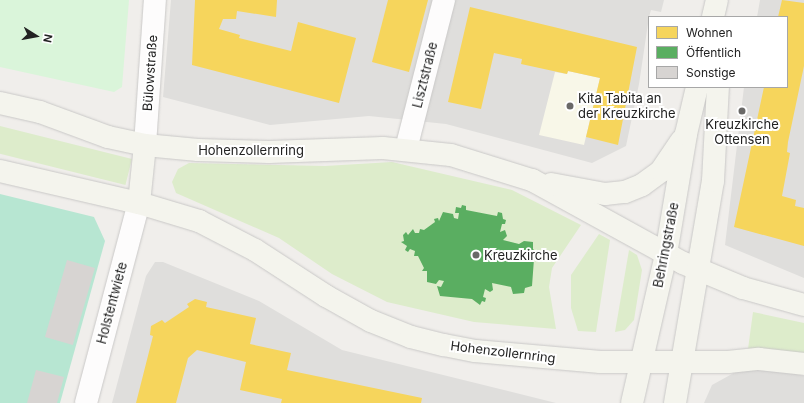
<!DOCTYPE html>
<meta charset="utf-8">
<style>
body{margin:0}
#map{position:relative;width:804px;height:403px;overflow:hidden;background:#f0eeeb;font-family:Inter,sans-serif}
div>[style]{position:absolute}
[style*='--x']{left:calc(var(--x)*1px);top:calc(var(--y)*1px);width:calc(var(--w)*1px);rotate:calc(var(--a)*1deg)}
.residential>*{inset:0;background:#dfdedc}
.education>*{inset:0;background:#f8f7e8}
.grass>*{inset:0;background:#ddeccb;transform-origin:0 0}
.park>*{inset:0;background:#daf5da}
.pitch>*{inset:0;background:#b7e6d2}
.homes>*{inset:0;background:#f6d55c}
.public>*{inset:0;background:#5aae61}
.building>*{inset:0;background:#d7d4d2;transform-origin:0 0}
.roads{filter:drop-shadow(0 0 1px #c9c8c7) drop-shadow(0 0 1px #c9c8c7)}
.street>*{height:22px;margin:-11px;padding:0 11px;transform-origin:11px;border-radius:11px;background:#fdfcfc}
.secondary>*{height:22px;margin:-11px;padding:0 11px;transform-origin:11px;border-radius:11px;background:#f4f4ed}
.dots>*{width:11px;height:11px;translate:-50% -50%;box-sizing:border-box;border:2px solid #fff;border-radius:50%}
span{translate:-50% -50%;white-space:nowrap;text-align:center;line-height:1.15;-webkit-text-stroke:4px #fff;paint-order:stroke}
.street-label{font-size:13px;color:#222}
.poi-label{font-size:13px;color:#222}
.left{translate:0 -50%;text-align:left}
.legend{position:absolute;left:648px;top:16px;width:140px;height:72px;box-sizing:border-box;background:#fff;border:1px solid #a7a7a7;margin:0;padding:5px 7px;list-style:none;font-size:12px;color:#222}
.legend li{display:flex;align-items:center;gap:8px;height:20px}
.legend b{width:20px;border:1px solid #a7a7a7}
.north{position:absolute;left:16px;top:16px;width:40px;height:40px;-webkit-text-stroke:3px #fff;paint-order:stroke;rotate:101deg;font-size:11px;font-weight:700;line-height:16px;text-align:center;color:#222}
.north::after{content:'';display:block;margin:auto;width:14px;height:18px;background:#222;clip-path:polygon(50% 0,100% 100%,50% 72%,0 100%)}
</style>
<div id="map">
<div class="residential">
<div style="clip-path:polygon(171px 0,664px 0,661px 12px,651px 10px,649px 17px,639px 84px,626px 146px,592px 163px,446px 124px,369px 116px,270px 125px,163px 97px)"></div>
<div style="clip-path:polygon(760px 0,804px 0,804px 278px,725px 245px,744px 87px,787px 87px,787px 17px,757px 17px)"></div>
<div style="clip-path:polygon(155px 262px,163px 262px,259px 301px,342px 350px,556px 403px,112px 403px,146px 276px)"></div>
<div style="clip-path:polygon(772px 368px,804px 376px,804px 403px,704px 403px,712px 385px,741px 369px)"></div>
</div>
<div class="education">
<div style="clip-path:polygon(568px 71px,600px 78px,584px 145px,539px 135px,555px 72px,567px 74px)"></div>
</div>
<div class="grass">
<div style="left:0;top:126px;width:136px;height:27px;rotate:14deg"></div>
<div style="clip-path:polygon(392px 162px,512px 190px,581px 225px,552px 268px,549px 287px,556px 329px,474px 322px,387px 302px,332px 274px,279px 238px,176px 193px,172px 182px,178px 169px,189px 163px,325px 166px)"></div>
<div style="clip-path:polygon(599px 234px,610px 240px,596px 332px,578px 331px,571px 308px,571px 275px)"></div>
<div style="clip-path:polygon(629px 250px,637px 255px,642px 270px,634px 320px,625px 330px,615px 332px)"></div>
<div style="clip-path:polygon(753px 312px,804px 323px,804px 356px,748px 349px)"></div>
</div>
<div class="park">
<div style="clip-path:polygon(0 0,129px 0,122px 87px,114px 92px,0 67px)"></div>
</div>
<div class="pitch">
<div style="clip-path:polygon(0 194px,94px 217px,105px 241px,60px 403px,0 403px)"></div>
</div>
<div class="homes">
<div style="clip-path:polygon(195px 0,277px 0,276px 17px,237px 11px,236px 19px,223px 19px,219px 29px,240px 35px,239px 38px,291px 51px,298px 22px,356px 38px,339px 103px,192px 65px)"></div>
<div style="clip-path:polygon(388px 0,428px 0,409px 72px,372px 62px)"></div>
<div style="clip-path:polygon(782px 0,804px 3px,804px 66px,788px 142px,787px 152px,790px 153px,782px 196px,796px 200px,795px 206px,804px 208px,804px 246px,734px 227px,764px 87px,787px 87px,787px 17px,778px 17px)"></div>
<div style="clip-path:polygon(470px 7px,637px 47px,618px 145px,586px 137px,600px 78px,568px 71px,567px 74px,521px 64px,522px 59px,494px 53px,481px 109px,448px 102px)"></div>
<div style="clip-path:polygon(195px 299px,207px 302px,206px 307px,256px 318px,250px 344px,291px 353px,287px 370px,422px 398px,421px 403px,281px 403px,282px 399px,240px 390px,246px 362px,197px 350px,188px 358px,176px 403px,136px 403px,153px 336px,150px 335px,151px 326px,162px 320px,165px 323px,189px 307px,187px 304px)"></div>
</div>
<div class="public">
<div style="clip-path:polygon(462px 205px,466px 206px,466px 210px,497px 216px,498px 212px,502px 213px,503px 219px,506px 220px,505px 224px,502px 224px,500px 232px,505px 230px,507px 236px,503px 240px,519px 244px,524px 241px,533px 242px,533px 249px,539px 255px,538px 260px,534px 259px,532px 286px,525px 288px,524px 293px,513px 294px,511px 287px,492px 283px,493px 290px,490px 292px,485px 289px,483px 297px,486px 298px,485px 302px,482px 301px,480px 305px,472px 299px,440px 296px,437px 286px,441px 287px,444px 281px,439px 280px,436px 284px,427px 282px,427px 271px,422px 271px,424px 268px,418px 256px,414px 256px,415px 251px,410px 249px,408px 252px,405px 250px,407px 246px,401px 242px,404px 241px,403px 235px,406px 232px,408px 235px,413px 229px,415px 233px,419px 233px,420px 229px,424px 230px,435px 222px,434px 219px,438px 218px,439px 221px,443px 212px,453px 214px,454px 218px,458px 219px,459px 213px,455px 213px,456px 207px,461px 208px)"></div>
</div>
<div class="building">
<div style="left:67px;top:260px;width:29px;height:80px;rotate:16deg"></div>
<div style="clip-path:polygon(36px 370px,64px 377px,57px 403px,27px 403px)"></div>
</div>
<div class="roads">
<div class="street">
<div style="--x:145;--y:145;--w:145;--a:-86.1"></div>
<div style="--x:406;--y:149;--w:154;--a:-75.7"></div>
<div style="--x:86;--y:403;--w:207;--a:-75.2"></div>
</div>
<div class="secondary">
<div style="--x:713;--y:17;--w:17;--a:-77"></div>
<div style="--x:0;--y:103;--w:41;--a:12.7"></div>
<div style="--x:40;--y:112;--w:72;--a:20.2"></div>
<div style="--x:108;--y:137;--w:38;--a:12"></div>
<div style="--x:145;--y:145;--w:53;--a:5.4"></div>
<div style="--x:198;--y:150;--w:71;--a:1.6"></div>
<div style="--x:269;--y:152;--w:114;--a:-2"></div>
<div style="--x:383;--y:148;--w:68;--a:5.9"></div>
<div style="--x:451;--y:155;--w:85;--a:17.2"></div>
<div style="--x:532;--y:180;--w:172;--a:28.8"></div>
<div style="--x:683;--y:263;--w:65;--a:22.6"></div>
<div style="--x:743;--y:288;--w:63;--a:15.6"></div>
<div style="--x:0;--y:171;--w:143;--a:13"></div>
<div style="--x:139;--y:203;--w:63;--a:16.7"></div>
<div style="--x:199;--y:221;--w:63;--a:27.4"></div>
<div style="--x:255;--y:250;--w:85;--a:32.9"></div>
<div style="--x:326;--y:296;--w:51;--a:29.1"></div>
<div style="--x:371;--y:321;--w:43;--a:21.8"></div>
<div style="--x:411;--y:337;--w:34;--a:14"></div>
<div style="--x:444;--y:345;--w:32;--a:11"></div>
<div style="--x:475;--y:351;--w:126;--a:5"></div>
<div style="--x:601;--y:362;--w:127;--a:0"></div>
<div style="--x:728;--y:362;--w:31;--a:-6"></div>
<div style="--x:759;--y:359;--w:45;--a:6.3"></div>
<div style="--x:551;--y:184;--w:55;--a:10.5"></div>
<div style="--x:605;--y:194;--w:20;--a:-6"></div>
<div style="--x:625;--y:192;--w:18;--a:-22"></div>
<div style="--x:642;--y:185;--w:24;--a:-36"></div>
<div style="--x:661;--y:171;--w:36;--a:-56"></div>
<div style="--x:139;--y:203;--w:58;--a:-84.1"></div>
<div style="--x:632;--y:403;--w:153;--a:-77.1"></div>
<div style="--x:666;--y:254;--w:122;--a:-80.5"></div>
<div style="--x:686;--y:134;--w:48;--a:-76.8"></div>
<div style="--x:675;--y:403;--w:225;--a:-80.3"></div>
<div style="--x:713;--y:181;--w:94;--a:-87"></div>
</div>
</div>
<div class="dots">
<div style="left:570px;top:106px;background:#6a6968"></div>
<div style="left:742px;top:111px;background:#6a6968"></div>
<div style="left:476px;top:255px;background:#6a6968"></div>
</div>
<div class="street-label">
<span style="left:150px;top:73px;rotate:-86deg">Bülowstraße</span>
<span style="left:425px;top:75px;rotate:-76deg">Lisztstraße</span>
<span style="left:251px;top:150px">Hohenzollernring</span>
<span style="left:666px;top:245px;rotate:-79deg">Behringstraße</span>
<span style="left:112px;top:303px;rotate:-75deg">Holstentwiete</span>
<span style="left:503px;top:352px;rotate:7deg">Hohenzollernring</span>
</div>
<div class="poi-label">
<span class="left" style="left:578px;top:106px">Kita Tabita an<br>der Kreuzkirche</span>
<span style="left:742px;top:132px">Kreuzkirche<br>Ottensen</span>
<span class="left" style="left:484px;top:255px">Kreuzkirche</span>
</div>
<ul class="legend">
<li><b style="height:11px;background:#f6d55c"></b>Wohnen</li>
<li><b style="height:11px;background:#5aae61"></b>Öffentlich</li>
<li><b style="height:11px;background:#d7d4d2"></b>Sonstige</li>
</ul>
<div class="north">N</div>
</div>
